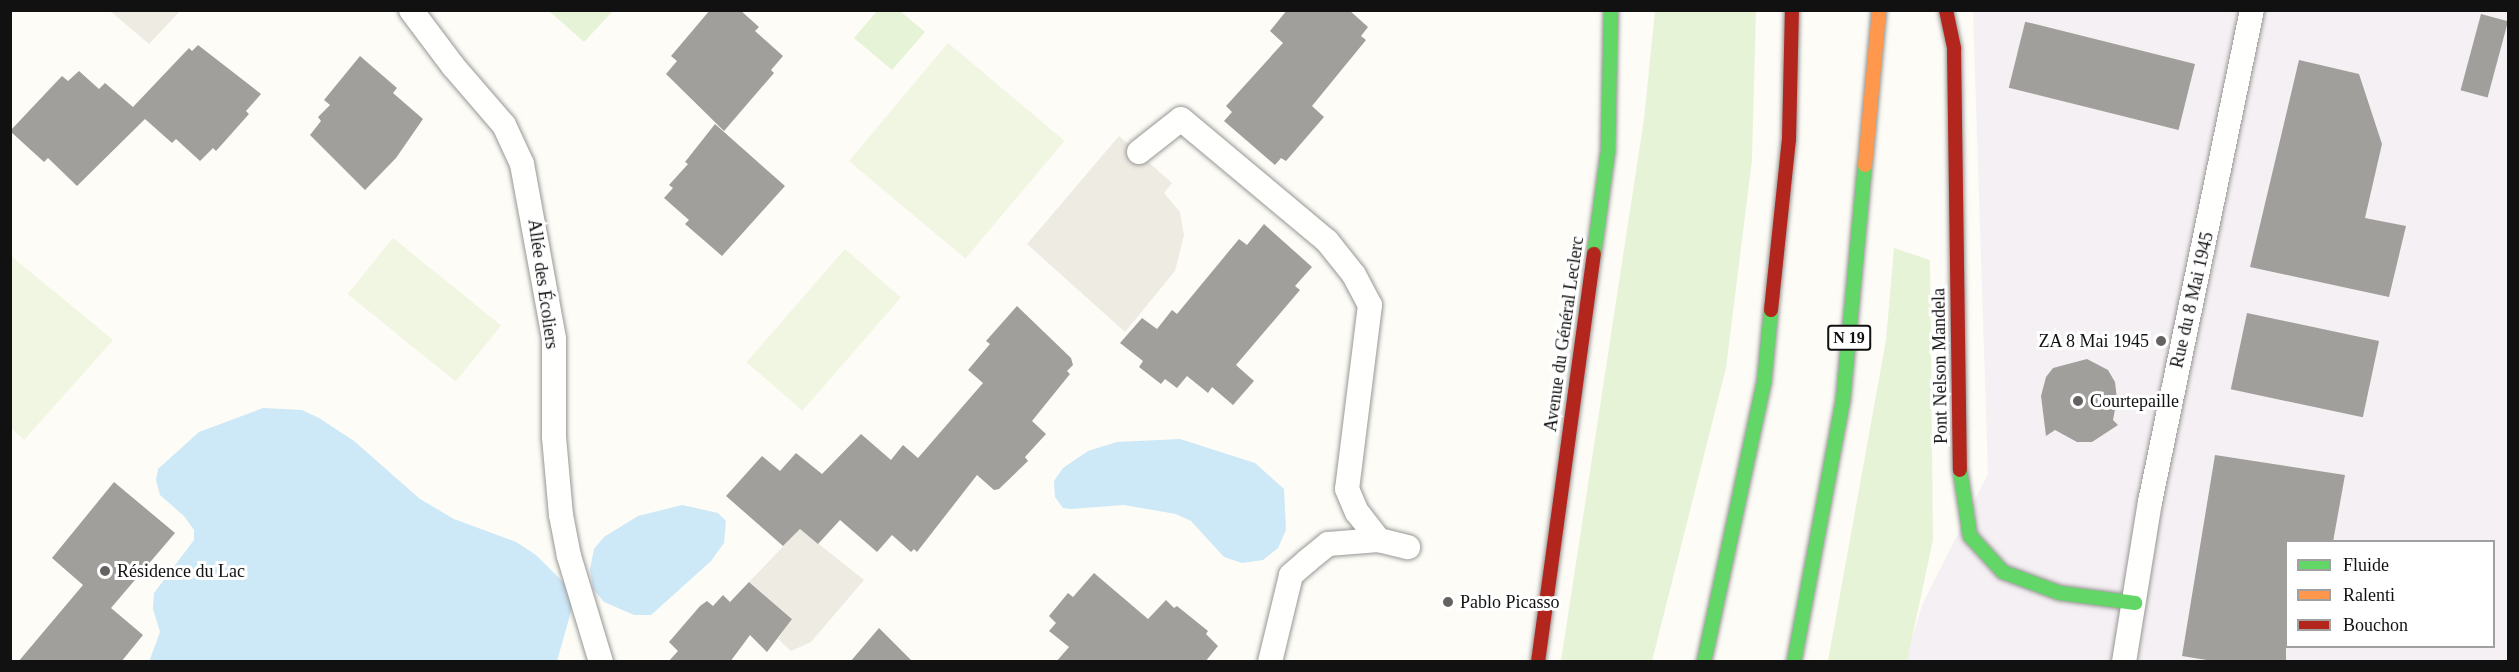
<!DOCTYPE html>
<meta charset="utf-8">
<style>
body{margin:0}
#map{position:relative;width:2519px;height:672px;overflow:hidden;background:#fdfcf7;font-family:Georgia,serif}
div>[style]{position:absolute}
[style*='--x']{left:calc(var(--x)*1px);top:calc(var(--y)*1px);width:calc(var(--w)*1px);rotate:calc(var(--a)*1deg)}
.industrial>*{inset:0;background:#f5f0f3}
.green>*{inset:0;background:#e7f3d7}
.pitch>*{inset:0;background:#f0f6e1;transform-origin:0 0}
.plaza>*{inset:0;background:#edebe2}
.water>*{inset:0;background:#cde8f7}
.building>*{inset:0;background:#a19f9c;transform-origin:0 0}
.roads{filter:drop-shadow(0 0 2px #979795) drop-shadow(0 0 2px #979795)}
.street>*{height:24px;margin:-12px;padding:0 12px;transform-origin:12px;border-radius:12px;background:#fffffe}
.fast>*{height:14px;margin:-7px;padding:0 7px;transform-origin:7px;border-radius:7px;background:#63d668}
.slow>*{height:14px;margin:-7px;padding:0 7px;transform-origin:7px;border-radius:7px;background:#ff974d}
.jam>*{height:14px;margin:-7px;padding:0 7px;transform-origin:7px;border-radius:7px;background:#b3261e}
.dots>*{width:16px;height:16px;translate:-50% -50%;box-sizing:border-box;border:3px solid #fff;border-radius:50%}
span{translate:-50% -50%;white-space:nowrap;text-align:center;line-height:1.15;-webkit-text-stroke:6px #fff;paint-order:stroke}
.shield-label span{padding:2px 4px;background:#fff;border:2px solid;border-radius:4px;-webkit-text-stroke-width:0}
.shield-label{font-size:16px;color:#111;font-weight:700}
.street-label{font-size:18px;color:#111}
.poi-label{font-size:18px;color:#111}
.right{translate:-100% -50%;text-align:right}
.left{translate:0 -50%;text-align:left}
.frame{position:absolute;inset:0;border:12px solid #111;pointer-events:none}
.legend{position:absolute;left:2285px;top:540px;width:210px;height:108px;box-sizing:border-box;background:#fff;border:2px solid #a0a0a0;margin:0;padding:8px 10px;list-style:none;font-size:18px;color:#111}
.legend li{display:flex;align-items:center;gap:12px;height:30px}
.legend b{width:30px;border:2px solid #a0a0a0}
</style>
<div id="map">
<div class="industrial">
<div style="clip-path:polygon(evenodd,1973px 11px,2508px 11px,2508px 661px,1905px 662px,1922px 605px,1988px 474px,1973px 11px,2286px 542px,2494px 542px,2494px 646px,2286px 646px,2286px 542px)"></div>
</div>
<div class="green">
<div style="clip-path:polygon(549px 11px,613px 11px,584px 42px)"></div>
<div style="clip-path:polygon(877px 11px,900px 11px,925px 32px,892px 70px,854px 38px)"></div>
<div style="clip-path:polygon(1655px 11px,1756px 11px,1752px 160px,1726px 368px,1652px 661px,1561px 661px,1644px 119px)"></div>
<div style="clip-path:polygon(1894px 248px,1930px 260px,1933px 540px,1907px 661px,1828px 661px,1886px 340px)"></div>
</div>
<div class="pitch">
<div style="left:948px;top:43px;width:152px;height:154px;rotate:40deg"></div>
<div style="left:393px;top:238px;width:139px;height:72px;rotate:39deg"></div>
<div style="left:845px;top:249px;width:74px;height:150px;rotate:41deg"></div>
<div style="clip-path:polygon(11px 256px,113px 340px,24px 440px,11px 428px)"></div>
</div>
<div class="plaza">
<div style="clip-path:polygon(110px 11px,180px 11px,149px 44px)"></div>
<div style="clip-path:polygon(1119px 136px,1172px 183px,1164px 193px,1180px 212px,1184px 235px,1175px 271px,1125px 332px,1027px 244px)"></div>
<div style="clip-path:polygon(800px 529px,864px 580px,811px 642px,791px 651px,778px 639px,792px 618px,749px 582px)"></div>
</div>
<div class="water">
<div style="clip-path:polygon(263px 408px,302px 410px,319px 418px,354px 441px,420px 499px,454px 519px,516px 542px,536px 555px,567px 586px,572px 608px,557px 661px,149px 662px,160px 632px,153px 609px,154px 593px,194px 540px,194px 530px,184px 516px,160px 495px,156px 480px,158px 469px,199px 432px)"></div>
<div style="clip-path:polygon(1180px 439px,1255px 463px,1284px 489px,1286px 530px,1278px 548px,1263px 560px,1242px 563px,1224px 557px,1191px 521px,1176px 514px,1124px 505px,1070px 509px,1063px 508px,1055px 497px,1054px 481px,1063px 468px,1088px 451px,1117px 442px)"></div>
<div style="clip-path:polygon(682px 505px,718px 513px,726px 521px,724px 543px,711px 561px,651px 615px,634px 615px,604px 602px,593px 589px,590px 569px,594px 549px,604px 537px,638px 516px)"></div>
</div>
<div class="building">
<div style="clip-path:polygon(710px 10px,740px 10px,759px 27px,755px 31px,783px 56px,771px 70px,774px 73px,724px 131px,666px 74px,677px 61px,671px 56px)"></div>
<div style="clip-path:polygon(1287px 10px,1349px 10px,1368px 27px,1361px 36px,1366px 40px,1312px 106px,1324px 117px,1286px 161px,1281px 158px,1275px 165px,1224px 121px,1232px 112px,1226px 106px,1283px 43px,1270px 31px)"></div>
<div style="left:2481px;top:14px;width:28px;height:79px;rotate:15deg"></div>
<div style="clip-path:polygon(198px 45px,261px 94px,246px 111px,249px 114px,216px 151px,213px 148px,200px 161px,176px 139px,172px 143px,145px 119px,77px 186px,48px 158px,44px 162px,10px 131px,62px 76px,68px 81px,79px 71px,99px 89px,105px 83px,133px 107px,189px 48px,192px 51px)"></div>
<div style="clip-path:polygon(360px 56px,397px 88px,393px 93px,423px 119px,396px 158px,365px 190px,310px 135px,321px 121px,318px 117px,330px 105px,324px 100px)"></div>
<div style="clip-path:polygon(2299px 60px,2359px 74px,2382px 144px,2365px 218px,2406px 226px,2389px 297px,2250px 267px)"></div>
<div style="left:2195px;top:64px;width:68px;height:175px;rotate:104deg"></div>
<div style="clip-path:polygon(715px 124px,785px 186px,722px 256px,685px 224px,689px 220px,664px 198px,673px 188px,669px 185px,688px 164px,685px 162px)"></div>
<div style="clip-path:polygon(1264px 224px,1312px 267px,1295px 286px,1300px 290px,1236px 365px,1254px 381px,1233px 405px,1212px 387px,1208px 393px,1187px 376px,1177px 388px,1165px 379px,1161px 384px,1139px 367px,1143px 361px,1120px 343px,1142px 318px,1157px 329px,1172px 310px,1177px 314px,1239px 239px,1247px 245px)"></div>
<div style="clip-path:polygon(1017px 306px,1071px 358px,1073px 365px,1067px 371px,1070px 374px,1032px 421px,1046px 434px,1025px 457px,1028px 461px,999px 489px,994px 490px,977px 475px,917px 552px,914px 549px,911px 552px,892px 535px,877px 552px,840px 520px,818px 544px,800px 529px,783px 546px,726px 496px,762px 456px,780px 471px,796px 453px,822px 474px,861px 434px,891px 460px,903px 445px,918px 458px,983px 383px,968px 370px,990px 344px,986px 341px)"></div>
<div style="left:2247px;top:313px;width:135px;height:78px;rotate:12deg"></div>
<div style="clip-path:polygon(2087px 359px,2108px 370px,2115px 382px,2117px 399px,2113px 420px,2118px 425px,2092px 442px,2077px 442px,2055px 430px,2046px 436px,2041px 396px,2046px 377px,2053px 368px)"></div>
<div style="clip-path:polygon(2215px 455px,2345px 475px,2333px 542px,2286px 542px,2286px 662px,2219px 662px,2182px 656px)"></div>
<div style="clip-path:polygon(114px 482px,175px 533px,111px 608px,143px 635px,121px 662px,18px 662px,83px 585px,52px 558px)"></div>
<div style="clip-path:polygon(1094px 573px,1148px 619px,1166px 600px,1174px 608px,1177px 606px,1208px 631px,1206px 634px,1218px 646px,1205px 662px,1056px 662px,1069px 647px,1049px 631px,1056px 623px,1049px 616px,1068px 593px,1073px 597px)"></div>
<div style="clip-path:polygon(749px 582px,792px 619px,767px 652px,750px 635px,730px 662px,668px 662px,678px 651px,669px 642px,700px 606px,707px 601px,713px 606px,723px 595px,730px 602px)"></div>
<div style="clip-path:polygon(879px 628px,913px 662px,850px 662px)"></div>
</div>
<div class="roads">
<div class="street">
<div style="--x:411;--y:10;--w:70;--a:53.1"></div>
<div style="--x:453;--y:66;--w:78;--a:49.2"></div>
<div style="--x:504;--y:125;--w:43;--a:65.2"></div>
<div style="--x:522;--y:164;--w:178;--a:79.6"></div>
<div style="--x:554;--y:339;--w:98;--a:90"></div>
<div style="--x:554;--y:437;--w:78;--a:84.9"></div>
<div style="--x:561;--y:515;--w:42;--a:79"></div>
<div style="--x:569;--y:556;--w:111;--a:73.2"></div>
<div style="--x:1139;--y:152;--w:53;--a:-38.2"></div>
<div style="--x:1181;--y:119;--w:190;--a:39.9"></div>
<div style="--x:1327;--y:241;--w:43;--a:51.5"></div>
<div style="--x:1354;--y:275;--w:34;--a:62"></div>
<div style="--x:1370;--y:305;--w:185;--a:97.1"></div>
<div style="--x:1347;--y:489;--w:25;--a:67"></div>
<div style="--x:1357;--y:512;--w:36;--a:52"></div>
<div style="--x:1270;--y:662;--w:89;--a:-76.4"></div>
<div style="--x:1291;--y:575;--w:21;--a:-41"></div>
<div style="--x:1307;--y:561;--w:27;--a:-39"></div>
<div style="--x:1328;--y:544;--w:51;--a:-4.5"></div>
<div style="--x:1379;--y:540;--w:30;--a:14"></div>
<div style="--x:2124;--y:662;--w:162;--a:-80.8"></div>
<div style="--x:2150;--y:502;--w:502;--a:-78.29"></div>
</div>
<div class="fast">
<div style="--x:1594;--y:254;--w:105;--a:-82.3"></div>
<div style="--x:1608;--y:150;--w:140;--a:-88.8"></div>
<div style="--x:1960;--y:470;--w:67;--a:81.4"></div>
<div style="--x:1970;--y:536;--w:49;--a:47.5"></div>
<div style="--x:2003;--y:572;--w:61;--a:20.2"></div>
<div style="--x:2060;--y:593;--w:76;--a:7.6"></div>
<div style="--x:1704;--y:662;--w:285;--a:-77.9"></div>
<div style="--x:1764;--y:383;--w:73;--a:-84.5"></div>
<div style="--x:1794;--y:662;--w:267;--a:-79.4"></div>
<div style="--x:1843;--y:400;--w:236;--a:-84.7"></div>
</div>
<div class="slow">
<div style="--x:1865;--y:165;--w:156;--a:-84.8"></div>
</div>
<div class="jam">
<div style="--x:1946;--y:10;--w:40;--a:78"></div>
<div style="--x:1954;--y:49;--w:421;--a:89.2"></div>
<div style="--x:1771;--y:310;--w:172;--a:-84"></div>
<div style="--x:1789;--y:139;--w:129;--a:-88.7"></div>
<div style="--x:1538;--y:662;--w:412;--a:-82.2"></div>
</div>
</div>
<div class="dots">
<div style="left:2161px;top:341px;background:#646362"></div>
<div style="left:2078px;top:401px;background:#646362"></div>
<div style="left:105px;top:571px;background:#646362"></div>
<div style="left:1448px;top:602px;background:#646362"></div>
</div>
<div class="shield-label">
<span style="left:1849px;top:338px">N 19</span>
</div>
<div class="street-label">
<span style="left:543px;top:284px;rotate:82deg">Allée des Écoliers</span>
<span style="left:2192px;top:300px;rotate:-77deg">Rue du 8 Mai 1945</span>
<span style="left:1564px;top:334px;rotate:-82deg">Avenue du Général Leclerc</span>
<span style="left:1940px;top:366px;rotate:-91deg">Pont Nelson Mandela</span>
</div>
<div class="poi-label">
<span class="right" style="left:2149px;top:341px">ZA 8 Mai 1945</span>
<span class="left" style="left:2090px;top:401px">Courtepaille</span>
<span class="left" style="left:117px;top:571px">Résidence du Lac</span>
<span class="left" style="left:1460px;top:602px">Pablo Picasso</span>
</div>
<div class="frame"></div>
<ul class="legend">
<li><b style="height:8px;background:#63d668"></b>Fluide</li>
<li><b style="height:8px;background:#ff974d"></b>Ralenti</li>
<li><b style="height:8px;background:#b3261e"></b>Bouchon</li>
</ul>
</div>
